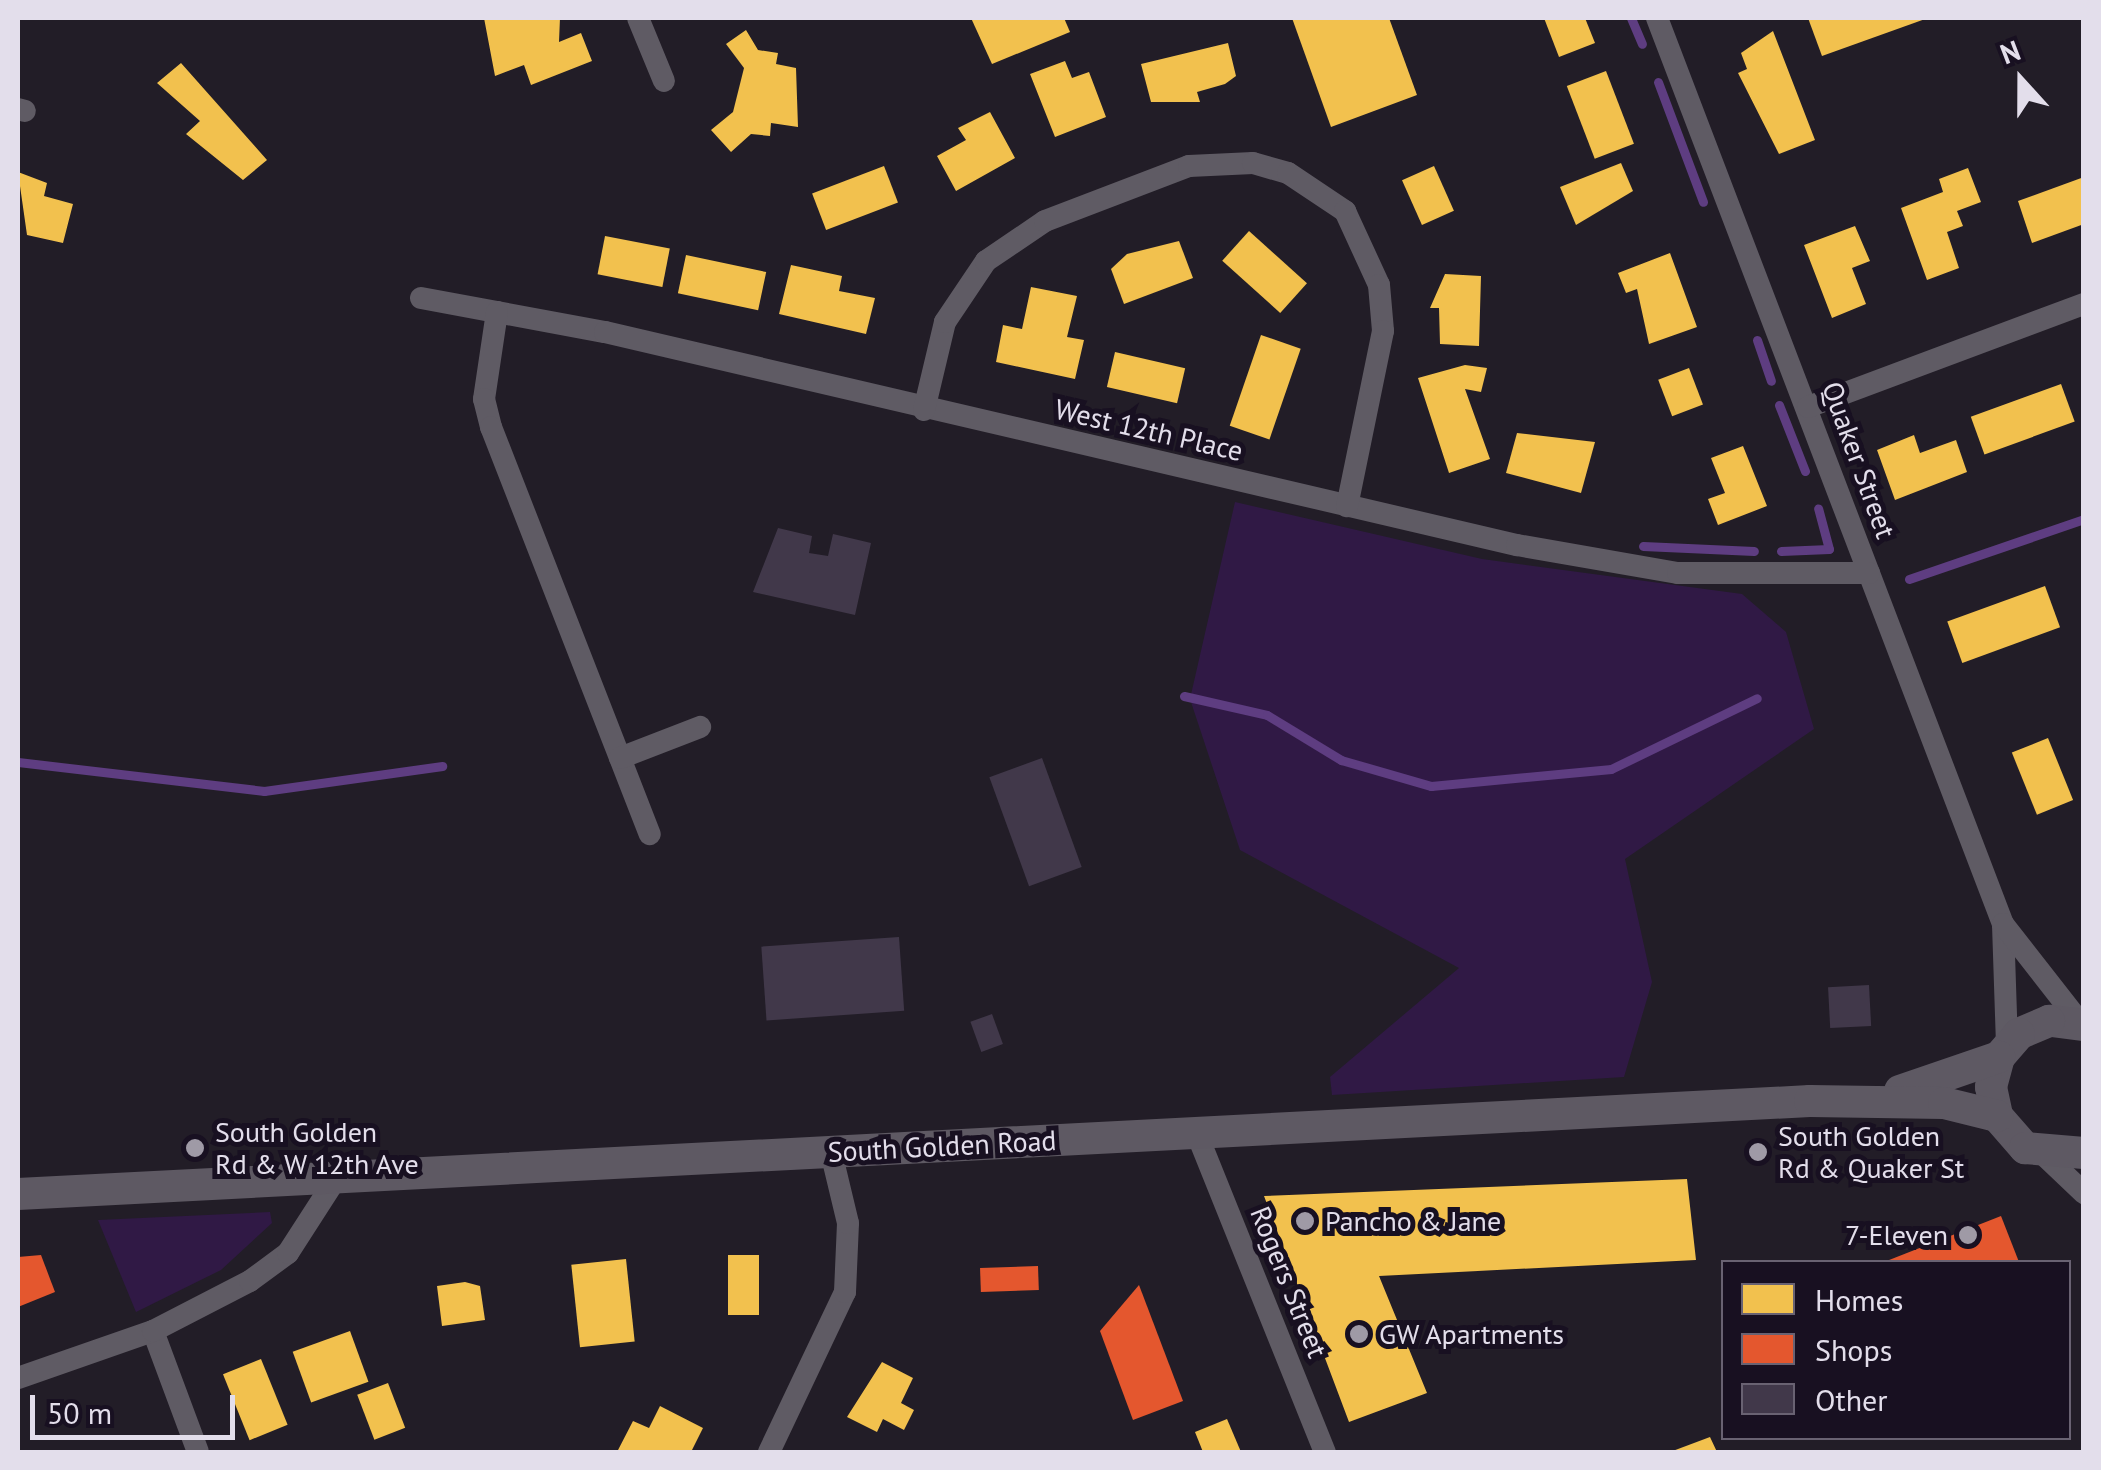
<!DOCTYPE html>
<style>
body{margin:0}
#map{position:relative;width:2101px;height:1470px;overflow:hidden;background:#221d27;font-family:"PT Sans",sans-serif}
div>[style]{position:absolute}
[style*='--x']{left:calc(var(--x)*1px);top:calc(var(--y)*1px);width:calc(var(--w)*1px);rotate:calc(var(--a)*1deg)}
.green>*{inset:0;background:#301945}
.homes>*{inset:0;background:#f2c14e;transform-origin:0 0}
.shops>*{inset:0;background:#e4572e;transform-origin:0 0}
.stream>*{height:9px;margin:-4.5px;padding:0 4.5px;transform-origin:4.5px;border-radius:4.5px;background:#5e3d81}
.building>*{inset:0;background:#41384a;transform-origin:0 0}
.street>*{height:22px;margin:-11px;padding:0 11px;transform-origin:11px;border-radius:11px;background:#5f5b64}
.secondary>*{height:32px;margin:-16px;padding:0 16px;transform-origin:16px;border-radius:16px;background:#5e5963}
.dots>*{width:28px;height:28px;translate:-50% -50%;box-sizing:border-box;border:5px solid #181021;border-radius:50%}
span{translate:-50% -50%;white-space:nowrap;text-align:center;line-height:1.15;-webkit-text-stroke:10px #181021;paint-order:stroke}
.street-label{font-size:28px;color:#e3deeb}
.poi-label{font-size:28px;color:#e3deeb}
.left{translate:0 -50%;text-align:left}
.right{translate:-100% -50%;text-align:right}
.frame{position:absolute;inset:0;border:20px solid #e3deeb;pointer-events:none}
.legend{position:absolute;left:1721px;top:1260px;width:350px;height:180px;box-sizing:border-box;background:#181021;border:2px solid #696272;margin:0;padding:12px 18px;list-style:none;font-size:30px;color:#e3deeb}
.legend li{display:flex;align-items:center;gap:20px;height:50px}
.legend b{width:50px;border:2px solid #696272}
.north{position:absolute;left:1971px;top:30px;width:100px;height:100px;-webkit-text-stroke:8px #181021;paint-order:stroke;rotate:339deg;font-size:28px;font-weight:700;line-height:40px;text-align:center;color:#e3deeb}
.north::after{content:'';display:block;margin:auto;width:35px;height:45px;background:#e3deeb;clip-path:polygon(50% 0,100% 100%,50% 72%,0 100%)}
.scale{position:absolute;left:30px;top:1395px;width:205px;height:45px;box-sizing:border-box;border:5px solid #e3deeb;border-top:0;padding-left:12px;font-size:30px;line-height:35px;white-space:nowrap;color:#e3deeb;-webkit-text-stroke:8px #181021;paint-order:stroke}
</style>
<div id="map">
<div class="green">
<div style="clip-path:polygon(1235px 502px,1482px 559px,1742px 594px,1786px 632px,1814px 729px,1625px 859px,1652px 982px,1624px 1077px,1332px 1095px,1330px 1077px,1459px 968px,1240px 850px,1190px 699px)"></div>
<div style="clip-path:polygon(270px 1212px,272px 1223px,221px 1270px,136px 1312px,98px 1220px)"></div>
</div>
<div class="homes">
<div style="clip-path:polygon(484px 18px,560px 18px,559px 42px,581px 33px,592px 61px,531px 85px,524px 65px,495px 76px)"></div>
<div style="clip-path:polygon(971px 18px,1064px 18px,1070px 32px,992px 64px)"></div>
<div style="clip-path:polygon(1292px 18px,1389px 18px,1417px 95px,1331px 127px)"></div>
<div style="clip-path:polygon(1544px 18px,1585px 18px,1595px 43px,1559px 57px)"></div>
<div style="clip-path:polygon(1808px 18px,1928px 18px,1822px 56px)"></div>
<div style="clip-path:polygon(746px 30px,758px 50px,778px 53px,776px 64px,796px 68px,798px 127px,771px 123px,770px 136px,751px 134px,731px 152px,711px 130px,733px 112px,744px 68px,726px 44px)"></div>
<div style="clip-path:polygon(1773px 31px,1815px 140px,1779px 154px,1738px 73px,1747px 69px,1741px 53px)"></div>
<div style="clip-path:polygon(1228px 43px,1236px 76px,1225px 84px,1197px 92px,1200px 102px,1151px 102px,1141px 64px)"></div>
<div style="clip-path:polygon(1065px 61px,1072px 78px,1089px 72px,1106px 117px,1055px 137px,1030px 74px)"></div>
<div style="clip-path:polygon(181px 63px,267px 160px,243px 180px,186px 134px,200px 121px,157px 83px)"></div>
<div style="left:1606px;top:71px;width:78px;height:42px;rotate:69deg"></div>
<div style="clip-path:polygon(990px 112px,1015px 158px,956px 191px,937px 156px,966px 140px,958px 128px)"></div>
<div style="clip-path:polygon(1621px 163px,1633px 191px,1576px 225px,1560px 187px)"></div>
<div style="left:884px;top:166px;width:39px;height:77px;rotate:69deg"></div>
<div style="left:1434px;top:166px;width:49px;height:35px;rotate:66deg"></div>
<div style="clip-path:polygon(1968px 168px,1981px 202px,1957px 211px,1963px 226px,1947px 232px,1959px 268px,1927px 280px,1901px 208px,1943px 192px,1939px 179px)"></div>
<div style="clip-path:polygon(18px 172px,47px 183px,44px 196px,73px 204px,63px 243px,27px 235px)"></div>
<div style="clip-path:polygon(2084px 177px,2084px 224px,2032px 243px,2018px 201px)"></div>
<div style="clip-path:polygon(1855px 226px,1870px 261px,1852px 268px,1866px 304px,1832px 318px,1804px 245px)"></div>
<div style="left:1249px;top:231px;width:78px;height:40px;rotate:42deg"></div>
<div style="left:605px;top:236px;width:66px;height:39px;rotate:11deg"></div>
<div style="clip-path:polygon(1179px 241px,1193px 278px,1124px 304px,1111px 269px,1127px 254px)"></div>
<div style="clip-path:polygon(1670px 253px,1697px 327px,1649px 344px,1637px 289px,1626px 293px,1618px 273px)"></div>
<div style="left:686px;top:255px;width:82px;height:39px;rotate:12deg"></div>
<div style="clip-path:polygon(791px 265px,842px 276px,839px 291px,875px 298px,866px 334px,779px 314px)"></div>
<div style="clip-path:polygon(1445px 274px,1481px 276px,1479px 346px,1440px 344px,1439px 308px,1430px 308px)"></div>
<div style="clip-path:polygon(1031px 287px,1077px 296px,1067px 337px,1084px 340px,1075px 379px,996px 362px,1003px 325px,1022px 329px)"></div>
<div style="left:1261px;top:335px;width:42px;height:96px;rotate:19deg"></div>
<div style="left:1115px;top:352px;width:72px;height:36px;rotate:13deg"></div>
<div style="clip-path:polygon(1465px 365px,1487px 368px,1481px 392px,1465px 389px,1490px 459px,1449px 473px,1418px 378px)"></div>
<div style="left:1689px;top:368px;width:39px;height:33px;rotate:69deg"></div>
<div style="left:2061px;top:384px;width:40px;height:96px;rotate:70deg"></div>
<div style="clip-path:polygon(1517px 433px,1595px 442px,1581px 493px,1506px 473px)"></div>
<div style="clip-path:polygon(1914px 435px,1920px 453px,1956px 440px,1967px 472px,1895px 500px,1877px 450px)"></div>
<div style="clip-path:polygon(1743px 446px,1767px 506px,1718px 525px,1708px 499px,1725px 493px,1711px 458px)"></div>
<div style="left:2045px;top:586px;width:44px;height:104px;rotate:70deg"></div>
<div style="left:2048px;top:738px;width:67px;height:39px;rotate:68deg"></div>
<div style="clip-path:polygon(1687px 1179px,1696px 1260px,1379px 1276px,1427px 1393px,1349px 1422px,1264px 1196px)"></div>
<div style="left:728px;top:1255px;width:31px;height:60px"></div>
<div style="left:626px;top:1259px;width:83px;height:55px;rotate:84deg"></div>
<div style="clip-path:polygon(465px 1282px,480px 1286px,485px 1320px,442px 1326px,437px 1286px)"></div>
<div style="left:350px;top:1331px;width:54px;height:61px;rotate:70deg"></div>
<div style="left:261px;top:1359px;width:71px;height:41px;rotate:68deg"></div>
<div style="clip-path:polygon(882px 1362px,913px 1378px,901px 1403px,914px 1410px,904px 1430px,883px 1419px,877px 1432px,847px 1417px)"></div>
<div style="left:388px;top:1383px;width:48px;height:33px;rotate:69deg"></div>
<div style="clip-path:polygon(660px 1406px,703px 1428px,691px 1452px,617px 1452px,633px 1421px,649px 1428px)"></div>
<div style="clip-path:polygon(1227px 1419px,1241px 1452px,1203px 1452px,1195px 1432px)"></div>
<div style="clip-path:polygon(1710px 1437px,1717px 1452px,1670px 1452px)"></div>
</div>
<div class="shops">
<div style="clip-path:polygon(2001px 1216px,2019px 1262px,1884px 1262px)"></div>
<div style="clip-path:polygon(41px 1255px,55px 1292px,18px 1307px,18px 1257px)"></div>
<div style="left:1038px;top:1266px;width:24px;height:58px;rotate:88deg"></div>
<div style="clip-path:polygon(1139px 1285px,1183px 1401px,1133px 1420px,1100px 1331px)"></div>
</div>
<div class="stream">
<div style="--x:1631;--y:18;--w:28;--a:67"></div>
<div style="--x:1658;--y:82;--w:128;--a:69.4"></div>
<div style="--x:1757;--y:340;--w:43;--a:71.1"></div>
<div style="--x:1779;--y:405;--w:71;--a:68.5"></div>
<div style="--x:1643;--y:546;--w:111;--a:2.6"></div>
<div style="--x:1781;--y:551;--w:48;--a:-2.4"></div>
<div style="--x:1829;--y:549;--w:42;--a:-105"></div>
<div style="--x:1909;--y:579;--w:185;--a:-18.9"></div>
<div style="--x:1184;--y:696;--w:85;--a:12.9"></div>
<div style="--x:1267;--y:715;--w:87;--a:31.3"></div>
<div style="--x:1341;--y:760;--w:94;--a:16.1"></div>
<div style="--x:1431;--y:786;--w:181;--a:-5.4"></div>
<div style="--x:1611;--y:769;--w:162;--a:-25.9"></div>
<div style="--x:18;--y:762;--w:248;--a:6.7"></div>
<div style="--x:264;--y:791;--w:180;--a:-8"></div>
</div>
<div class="building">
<div style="clip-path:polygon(778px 528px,812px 536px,809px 553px,828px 556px,833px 534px,871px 543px,855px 615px,753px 592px)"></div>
<div style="left:1042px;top:758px;width:116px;height:56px;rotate:70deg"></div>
<div style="left:899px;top:937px;width:74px;height:138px;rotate:86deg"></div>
<div style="left:1869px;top:985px;width:41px;height:41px;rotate:87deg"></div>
<div style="left:992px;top:1014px;width:32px;height:23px;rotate:70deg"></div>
</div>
<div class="street">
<div style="--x:638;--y:18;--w:68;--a:67.6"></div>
<div style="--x:1657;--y:18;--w:970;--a:69.1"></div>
<div style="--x:18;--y:109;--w:7;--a:16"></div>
<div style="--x:421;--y:298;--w:187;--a:10.5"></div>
<div style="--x:605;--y:332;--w:937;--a:13.15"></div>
<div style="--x:1517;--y:545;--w:163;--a:9.9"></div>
<div style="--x:1678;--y:573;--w:191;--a:0"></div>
<div style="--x:497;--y:312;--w:88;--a:98.5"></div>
<div style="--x:484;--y:399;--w:29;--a:76"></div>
<div style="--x:491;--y:427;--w:437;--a:68.7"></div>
<div style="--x:1808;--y:407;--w:295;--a:-20.5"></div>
<div style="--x:924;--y:410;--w:90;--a:-76.6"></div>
<div style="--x:945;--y:322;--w:73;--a:-56.1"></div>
<div style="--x:986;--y:261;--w:71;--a:-34.1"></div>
<div style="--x:1045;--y:221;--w:154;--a:-20.9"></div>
<div style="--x:1189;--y:166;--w:64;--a:-2.7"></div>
<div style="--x:1253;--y:163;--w:36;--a:16"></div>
<div style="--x:1288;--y:173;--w:69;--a:33.7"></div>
<div style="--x:1345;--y:211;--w:81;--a:65.3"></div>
<div style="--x:1379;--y:285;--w:46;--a:85"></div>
<div style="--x:1383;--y:331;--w:179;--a:101.6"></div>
<div style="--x:620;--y:758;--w:86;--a:-21.2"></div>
<div style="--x:2007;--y:1045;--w:121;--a:-91.9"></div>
<div style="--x:2003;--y:924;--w:127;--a:52"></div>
<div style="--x:1197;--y:1134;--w:343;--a:68.1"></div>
<div style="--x:2045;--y:1156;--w:54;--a:43.5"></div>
<div style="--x:153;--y:1331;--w:129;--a:69.6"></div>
<div style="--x:18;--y:1378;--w:143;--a:-19.2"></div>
<div style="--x:153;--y:1331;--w:109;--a:-27.3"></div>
<div style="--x:250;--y:1281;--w:47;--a:-36.4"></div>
<div style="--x:288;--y:1253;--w:90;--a:-57.2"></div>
<div style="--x:769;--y:1452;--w:177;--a:-64.6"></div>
<div style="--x:845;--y:1292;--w:69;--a:-87.5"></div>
<div style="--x:848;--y:1223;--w:73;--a:-103.5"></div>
</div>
<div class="secondary">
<div style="--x:2084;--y:1025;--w:35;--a:-173"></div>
<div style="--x:2049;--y:1021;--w:33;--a:157"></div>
<div style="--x:2019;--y:1034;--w:30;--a:131"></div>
<div style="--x:1999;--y:1057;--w:31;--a:105"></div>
<div style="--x:1991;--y:1087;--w:30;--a:78"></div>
<div style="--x:1997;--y:1116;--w:43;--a:48.8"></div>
<div style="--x:2025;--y:1148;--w:59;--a:4.8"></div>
<div style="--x:1900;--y:1091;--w:105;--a:-19"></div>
<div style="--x:18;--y:1194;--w:1794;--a:-2.97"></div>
<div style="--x:1810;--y:1101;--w:134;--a:0.9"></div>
<div style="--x:1944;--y:1103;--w:55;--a:13.8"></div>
</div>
<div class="dots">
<div style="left:195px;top:1148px;background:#9f9aa6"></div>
<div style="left:1758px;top:1152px;background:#9f9aa6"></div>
<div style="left:1305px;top:1221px;background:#9f9aa6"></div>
<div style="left:1968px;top:1235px;background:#9f9aa6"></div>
<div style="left:1359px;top:1334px;background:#9f9aa6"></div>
</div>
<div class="street-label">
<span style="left:1149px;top:430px;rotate:13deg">West 12th Place</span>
<span style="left:1859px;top:460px;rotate:70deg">Quaker Street</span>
<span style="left:942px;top:1146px;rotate:-3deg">South Golden Road</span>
<span style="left:1289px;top:1282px;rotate:68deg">Rogers Street</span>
</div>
<div class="poi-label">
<span class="left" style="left:215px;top:1148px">South Golden<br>Rd &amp; W 12th Ave</span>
<span class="left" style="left:1778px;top:1152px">South Golden<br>Rd &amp; Quaker St</span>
<span class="left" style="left:1325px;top:1221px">Pancho &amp; Jane</span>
<span class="right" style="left:1948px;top:1235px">7-Eleven</span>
<span class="left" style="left:1379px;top:1334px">GW Apartments</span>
</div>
<div class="frame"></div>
<ul class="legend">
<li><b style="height:28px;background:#f2c14e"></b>Homes</li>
<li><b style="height:28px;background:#e4572e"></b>Shops</li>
<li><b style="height:28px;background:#41384a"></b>Other</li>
</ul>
<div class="north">N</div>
<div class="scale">50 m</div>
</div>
